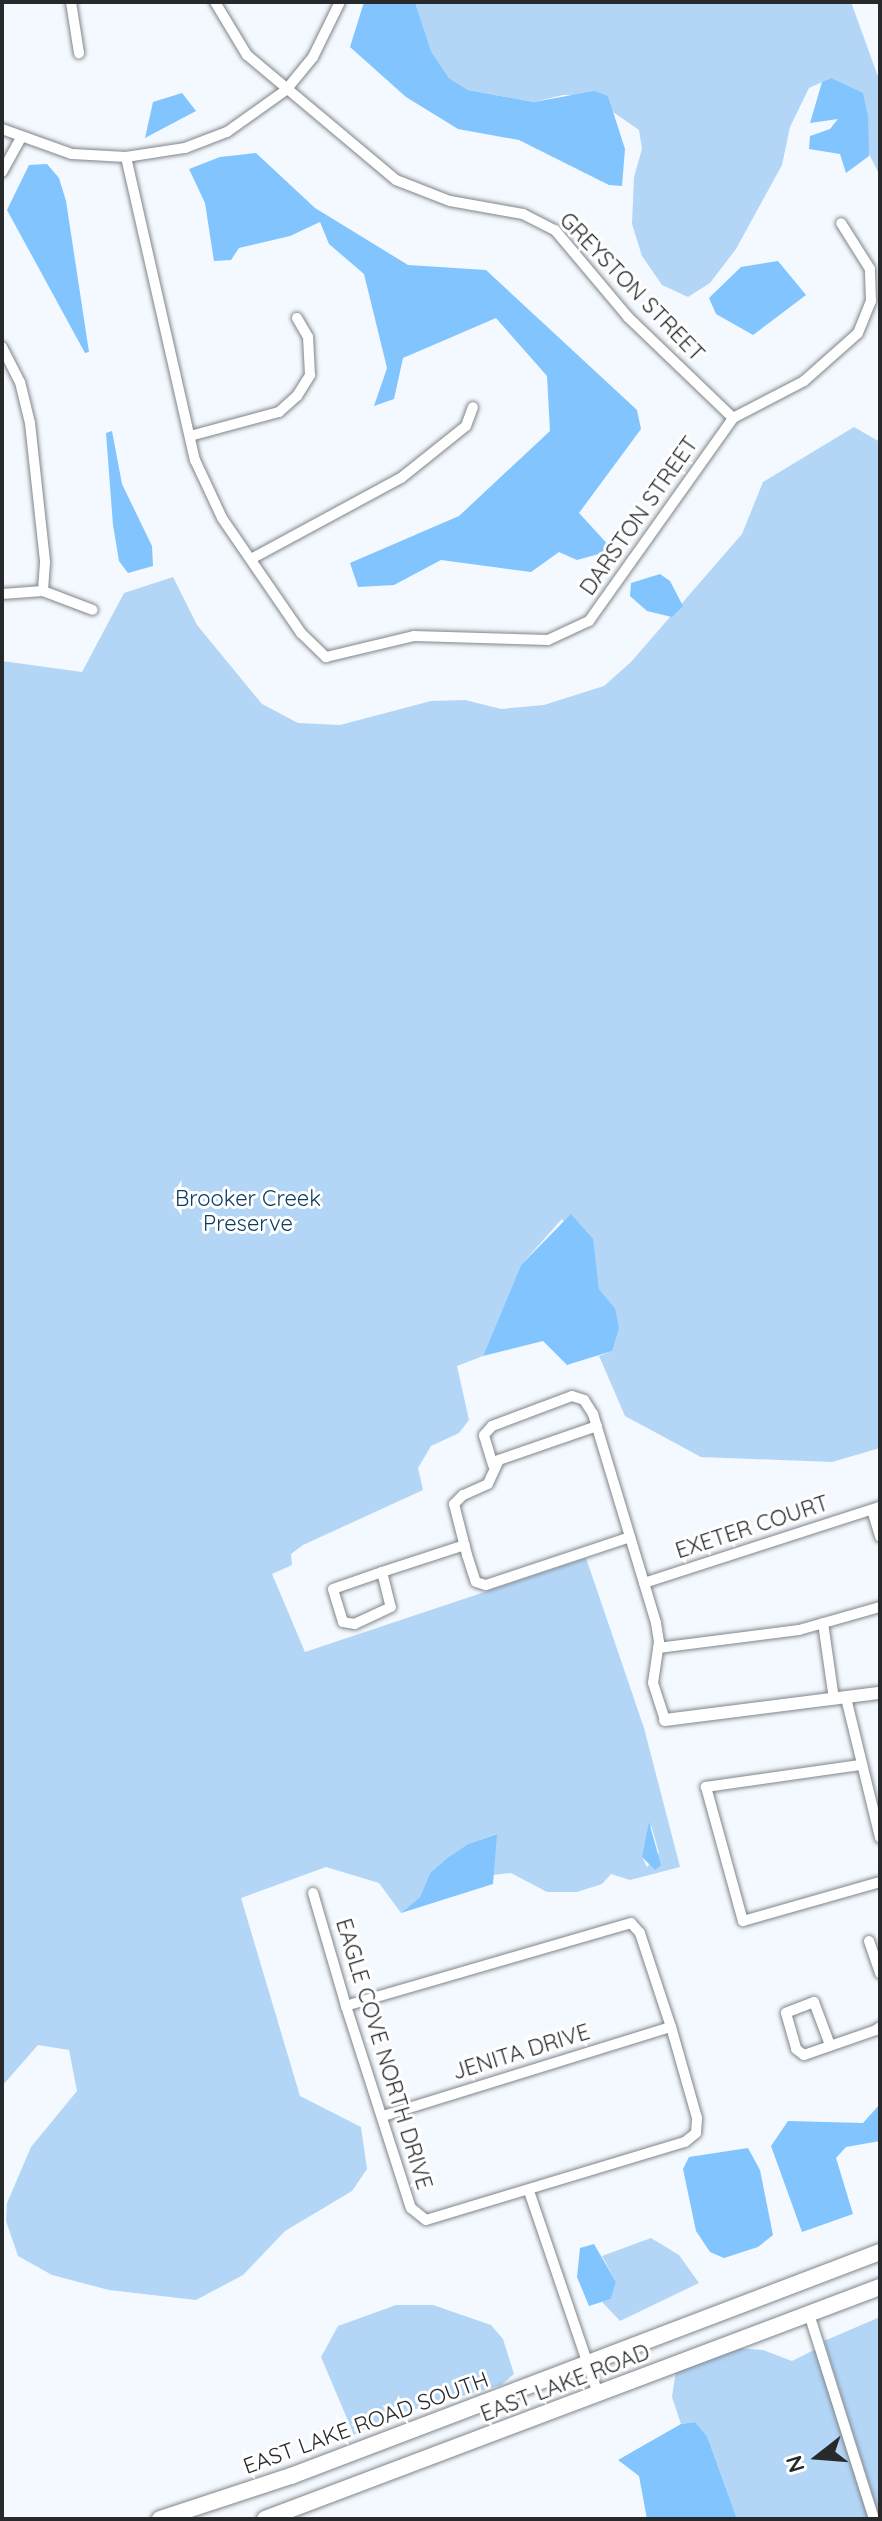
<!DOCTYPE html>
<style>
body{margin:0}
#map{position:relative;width:882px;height:2521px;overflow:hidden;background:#f3f9fe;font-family:Quicksand,sans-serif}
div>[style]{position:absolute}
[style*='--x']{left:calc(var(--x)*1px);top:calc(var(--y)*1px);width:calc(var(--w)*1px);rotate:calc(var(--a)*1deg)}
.green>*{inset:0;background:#b3d6f7}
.water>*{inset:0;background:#82c4fe}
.roads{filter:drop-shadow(0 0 2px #80858a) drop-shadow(0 0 2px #80858a)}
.minor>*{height:10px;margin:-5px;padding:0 5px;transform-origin:5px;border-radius:5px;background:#fff}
.tertiary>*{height:12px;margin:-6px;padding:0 6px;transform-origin:6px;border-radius:6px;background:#fff}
.primary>*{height:16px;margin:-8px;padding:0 8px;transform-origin:8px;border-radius:8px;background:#fff}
span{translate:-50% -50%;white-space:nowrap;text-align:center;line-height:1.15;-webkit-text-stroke:6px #fff;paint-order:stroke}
.street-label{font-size:22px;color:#27292b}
.park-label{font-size:22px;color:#0c3e63}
.frame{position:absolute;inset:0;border:4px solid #27292b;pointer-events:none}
.north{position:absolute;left:778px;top:2417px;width:80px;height:80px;-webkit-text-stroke:6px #fff;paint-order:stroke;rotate:253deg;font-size:22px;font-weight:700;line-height:32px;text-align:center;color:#27292b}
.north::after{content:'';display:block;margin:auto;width:28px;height:36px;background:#27292b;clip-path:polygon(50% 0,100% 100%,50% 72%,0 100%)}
</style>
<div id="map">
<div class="green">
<div style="clip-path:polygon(415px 2px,851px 2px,880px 82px,880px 176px,831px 78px,809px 88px,790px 127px,782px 165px,736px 249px,710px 283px,688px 297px,662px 285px,642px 256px,632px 224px,634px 177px,642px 149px,639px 130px,613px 112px,608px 96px,563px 95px,534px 102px,468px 90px,449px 78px,431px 51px)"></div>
<div style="clip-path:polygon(evenodd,854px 427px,880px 442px,880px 1448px,832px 1462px,701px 1457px,625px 1416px,599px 1356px,612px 1351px,615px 1308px,599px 1289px,595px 1269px,562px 1219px,521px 1265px,483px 1356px,457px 1366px,469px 1420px,459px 1433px,431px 1446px,418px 1468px,423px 1490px,303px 1545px,291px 1554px,292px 1565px,272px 1574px,305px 1652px,586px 1558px,644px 1728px,680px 1867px,630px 1880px,611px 1874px,602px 1884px,577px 1892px,547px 1892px,511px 1873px,493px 1875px,496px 1834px,468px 1844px,447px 1858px,430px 1873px,420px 1897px,401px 1913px,379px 1883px,326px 1867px,241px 1898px,300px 2096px,361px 2127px,367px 2169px,352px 2191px,285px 2231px,243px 2275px,196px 2300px,109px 2290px,52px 2275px,18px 2256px,6px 2221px,7px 2203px,31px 2147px,77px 2091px,69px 2050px,38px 2045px,2px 2086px,2px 661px,82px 672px,124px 593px,173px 577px,197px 625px,262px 704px,298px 723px,340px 725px,431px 701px,465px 700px,501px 709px,544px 705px,604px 686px,631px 662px,742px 534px,763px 482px,854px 427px,651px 1825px,659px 1853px,647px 1867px,642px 1857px,651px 1825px)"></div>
<div style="clip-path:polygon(651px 2238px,679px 2255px,699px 2283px,620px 2321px,602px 2302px,611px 2299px,616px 2282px,602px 2256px)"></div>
<div style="clip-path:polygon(396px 2305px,433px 2305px,491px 2325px,503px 2339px,514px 2374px,501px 2385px,387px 2417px,354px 2435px,321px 2357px,338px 2326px)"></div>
<div style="clip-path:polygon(880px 2317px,880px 2519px,824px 2341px)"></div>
<div style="clip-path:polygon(736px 2348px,763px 2350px,792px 2361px,816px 2349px,869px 2519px,737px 2519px,707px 2436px,695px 2422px,681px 2424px,672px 2397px,676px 2370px)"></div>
</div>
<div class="water">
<div style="clip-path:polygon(364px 2px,415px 2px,431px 51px,449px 78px,468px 90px,534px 102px,594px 91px,608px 96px,625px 149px,622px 186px,609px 185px,519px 140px,458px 129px,406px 97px,350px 47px)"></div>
<div style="clip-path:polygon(831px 78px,863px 93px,868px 117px,869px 156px,846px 173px,840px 154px,809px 149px,810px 136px,830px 129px,838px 119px,810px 123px,822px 82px)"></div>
<div style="clip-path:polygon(182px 93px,196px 111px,145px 138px,153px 102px)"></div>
<div style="clip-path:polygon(256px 153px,315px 208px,408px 265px,486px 270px,637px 410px,641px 429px,579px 513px,613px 550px,577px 560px,559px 552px,531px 572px,441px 560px,394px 585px,358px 587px,350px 563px,459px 516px,550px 431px,547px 376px,496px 318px,403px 358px,394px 399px,374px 406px,387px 368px,364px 274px,329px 244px,320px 222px,290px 236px,239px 248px,231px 260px,214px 261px,205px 203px,189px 169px,220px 157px)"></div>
<div style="clip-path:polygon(47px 164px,59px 178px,66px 201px,89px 352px,85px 353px,7px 210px,29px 165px)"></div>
<div style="clip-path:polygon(778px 261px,806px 295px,753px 335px,716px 314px,709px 298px,741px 267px)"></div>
<div style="clip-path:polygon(112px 431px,122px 484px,152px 546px,153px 566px,128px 573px,119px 561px,113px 525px,106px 433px)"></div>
<div style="clip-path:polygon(660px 574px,670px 581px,683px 606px,672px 617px,647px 611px,630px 596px,631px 583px)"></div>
<div style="clip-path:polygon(571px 1214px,593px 1239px,599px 1289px,615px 1308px,619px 1328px,612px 1351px,567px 1365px,543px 1341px,483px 1356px,521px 1265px)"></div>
<div style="clip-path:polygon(649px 1822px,661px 1865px,655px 1870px,642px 1857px)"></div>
<div style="clip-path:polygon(497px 1834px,493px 1884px,401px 1913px,420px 1897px,430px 1873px,447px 1858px,468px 1844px)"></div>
<div style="clip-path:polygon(880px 2104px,880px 2141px,846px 2147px,836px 2158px,853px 2214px,802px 2232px,771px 2146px,788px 2121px,863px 2123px)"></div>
<div style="clip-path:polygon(748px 2148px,760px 2170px,773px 2235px,758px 2247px,724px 2258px,710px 2252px,696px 2231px,683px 2169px,689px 2157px)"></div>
<div style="clip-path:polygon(594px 2244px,616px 2282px,611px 2299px,589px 2306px,577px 2277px,580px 2248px)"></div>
<div style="clip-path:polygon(695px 2422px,707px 2436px,737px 2519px,647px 2519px,639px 2476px,618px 2460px,681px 2424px)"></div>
</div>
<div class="roads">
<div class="minor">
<div style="--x:71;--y:2;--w:52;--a:81.1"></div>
<div style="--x:215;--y:2;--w:62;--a:58.9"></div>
<div style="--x:247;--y:55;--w:194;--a:40"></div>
<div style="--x:396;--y:180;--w:58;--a:21.3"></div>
<div style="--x:450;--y:201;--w:74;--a:10.1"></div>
<div style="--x:523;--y:214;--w:36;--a:27"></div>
<div style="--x:555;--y:230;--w:114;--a:50"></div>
<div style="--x:628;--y:317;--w:146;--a:43.9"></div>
<div style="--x:2;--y:129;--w:74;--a:19.7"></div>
<div style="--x:72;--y:154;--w:54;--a:3.2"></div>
<div style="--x:126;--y:157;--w:60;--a:-8.7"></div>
<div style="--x:185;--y:148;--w:45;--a:-20.9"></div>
<div style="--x:227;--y:132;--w:72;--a:-35.4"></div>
<div style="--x:286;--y:90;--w:43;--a:-50.7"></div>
<div style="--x:313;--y:57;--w:61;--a:-63.9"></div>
<div style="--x:126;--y:157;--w:311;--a:77.2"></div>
<div style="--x:195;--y:460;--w:64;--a:65"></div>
<div style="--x:222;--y:518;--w:140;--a:55.5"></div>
<div style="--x:301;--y:633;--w:35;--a:44"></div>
<div style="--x:326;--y:657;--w:90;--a:-13.4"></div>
<div style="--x:414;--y:636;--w:134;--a:1.7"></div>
<div style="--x:548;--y:640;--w:45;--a:-24.9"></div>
<div style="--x:589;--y:621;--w:249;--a:-54.6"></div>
<div style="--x:733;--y:418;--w:80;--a:-27.5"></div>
<div style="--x:804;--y:381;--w:72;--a:-41.6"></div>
<div style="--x:858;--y:333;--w:35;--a:-68"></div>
<div style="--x:871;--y:301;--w:32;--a:-92"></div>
<div style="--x:870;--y:269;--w:54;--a:-122.2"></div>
<div style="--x:2;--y:172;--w:39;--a:-61"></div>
<div style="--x:2;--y:347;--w:39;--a:63"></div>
<div style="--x:20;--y:382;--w:42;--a:76.3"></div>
<div style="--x:30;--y:423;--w:140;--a:83.8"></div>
<div style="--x:45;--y:562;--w:29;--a:94"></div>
<div style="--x:190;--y:436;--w:92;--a:-15.1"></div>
<div style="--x:279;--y:412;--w:24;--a:-42"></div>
<div style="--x:297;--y:396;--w:25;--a:-58"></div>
<div style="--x:310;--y:375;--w:38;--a:-93"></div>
<div style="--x:308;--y:337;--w:22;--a:-120"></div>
<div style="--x:251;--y:559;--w:170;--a:-28.4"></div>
<div style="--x:401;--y:478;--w:83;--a:-38.7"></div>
<div style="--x:466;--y:426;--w:20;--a:-70"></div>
<div style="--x:2;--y:594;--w:41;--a:-4.2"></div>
<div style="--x:43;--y:591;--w:53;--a:20.8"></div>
<div style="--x:597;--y:1426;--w:104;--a:160.9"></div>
<div style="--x:499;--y:1460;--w:26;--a:115"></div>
<div style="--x:488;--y:1484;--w:27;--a:156"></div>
<div style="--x:463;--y:1495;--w:13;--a:135"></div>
<div style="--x:454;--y:1504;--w:53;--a:75.7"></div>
<div style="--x:467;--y:1555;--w:28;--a:72"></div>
<div style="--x:476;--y:1582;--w:10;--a:17"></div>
<div style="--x:486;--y:1585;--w:152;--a:-18.4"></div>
<div style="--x:493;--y:1465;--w:31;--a:-107"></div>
<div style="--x:484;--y:1435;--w:12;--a:-48"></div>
<div style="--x:492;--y:1426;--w:85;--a:-20.6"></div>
<div style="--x:572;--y:1396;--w:13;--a:18"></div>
<div style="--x:584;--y:1400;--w:17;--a:57"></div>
<div style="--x:593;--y:1414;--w:218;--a:73.2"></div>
<div style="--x:656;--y:1623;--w:19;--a:81"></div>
<div style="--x:659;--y:1642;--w:41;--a:98.3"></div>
<div style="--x:653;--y:1683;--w:39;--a:72"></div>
<div style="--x:872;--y:1510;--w:28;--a:73"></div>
<div style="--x:382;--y:1572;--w:36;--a:76"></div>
<div style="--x:391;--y:1607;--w:40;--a:155"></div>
<div style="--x:355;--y:1624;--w:12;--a:-171"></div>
<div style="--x:343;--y:1622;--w:34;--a:-107"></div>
<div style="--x:333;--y:1589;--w:52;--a:-19.1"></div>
<div style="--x:382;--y:1572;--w:87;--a:-18"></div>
<div style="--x:644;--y:1583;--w:248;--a:-17.9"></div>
<div style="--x:823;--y:1623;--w:77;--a:81.8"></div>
<div style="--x:658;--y:1648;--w:142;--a:-7.3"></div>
<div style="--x:799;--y:1630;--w:84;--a:-15.9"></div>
<div style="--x:846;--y:1698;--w:144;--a:76.3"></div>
<div style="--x:860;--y:1765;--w:156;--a:171.9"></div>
<div style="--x:706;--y:1787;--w:139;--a:74.6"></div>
<div style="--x:743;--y:1921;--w:142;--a:-15.9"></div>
<div style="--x:313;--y:1893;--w:118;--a:73.7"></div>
<div style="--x:346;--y:2006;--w:212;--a:72.2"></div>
<div style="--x:411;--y:2208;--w:19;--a:39"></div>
<div style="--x:426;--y:2220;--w:270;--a:-16.8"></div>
<div style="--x:685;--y:2142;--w:14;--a:-39"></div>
<div style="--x:696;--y:2133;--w:15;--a:-86"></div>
<div style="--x:697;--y:2118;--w:95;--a:-105.9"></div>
<div style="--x:671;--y:2027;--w:99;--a:-108.3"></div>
<div style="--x:640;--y:1933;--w:13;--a:-132"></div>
<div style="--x:631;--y:1923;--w:297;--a:163.8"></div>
<div style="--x:869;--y:1941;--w:34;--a:71"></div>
<div style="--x:830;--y:2045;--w:46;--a:-110.4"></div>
<div style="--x:814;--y:2002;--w:30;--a:159"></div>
<div style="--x:786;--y:2013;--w:37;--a:74"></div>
<div style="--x:796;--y:2049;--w:10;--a:37"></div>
<div style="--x:804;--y:2055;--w:76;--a:-19.1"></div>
<div style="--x:876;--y:2030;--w:5;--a:-37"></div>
<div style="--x:383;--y:2116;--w:301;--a:-17.2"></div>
<div style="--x:529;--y:2191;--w:214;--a:71.2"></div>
<div style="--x:809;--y:2314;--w:215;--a:72.4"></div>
</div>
<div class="tertiary">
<div style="--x:665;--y:1720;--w:217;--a:-7.2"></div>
</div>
<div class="primary">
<div style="--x:160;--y:2519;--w:138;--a:-18.2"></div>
<div style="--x:291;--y:2476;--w:630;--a:-20.82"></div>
<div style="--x:265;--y:2519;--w:657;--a:-20.67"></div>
</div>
</div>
<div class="street-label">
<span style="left:632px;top:287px;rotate:46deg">GREYSTON STREET</span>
<span style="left:639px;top:516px;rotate:-55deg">DARSTON STREET</span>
<span style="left:752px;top:1527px;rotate:-18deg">EXETER COURT</span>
<span style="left:521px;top:2052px;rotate:-17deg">JENITA DRIVE</span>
<span style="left:384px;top:2054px;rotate:73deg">EAGLE COVE NORTH DRIVE</span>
<span style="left:565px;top:2383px;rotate:-21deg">EAST LAKE ROAD</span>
<span style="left:366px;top:2423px;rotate:-20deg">EAST LAKE ROAD SOUTH</span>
</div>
<div class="park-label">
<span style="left:248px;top:1211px">Brooker Creek<br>Preserve</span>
</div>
<div class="frame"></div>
<div class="north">N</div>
</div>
